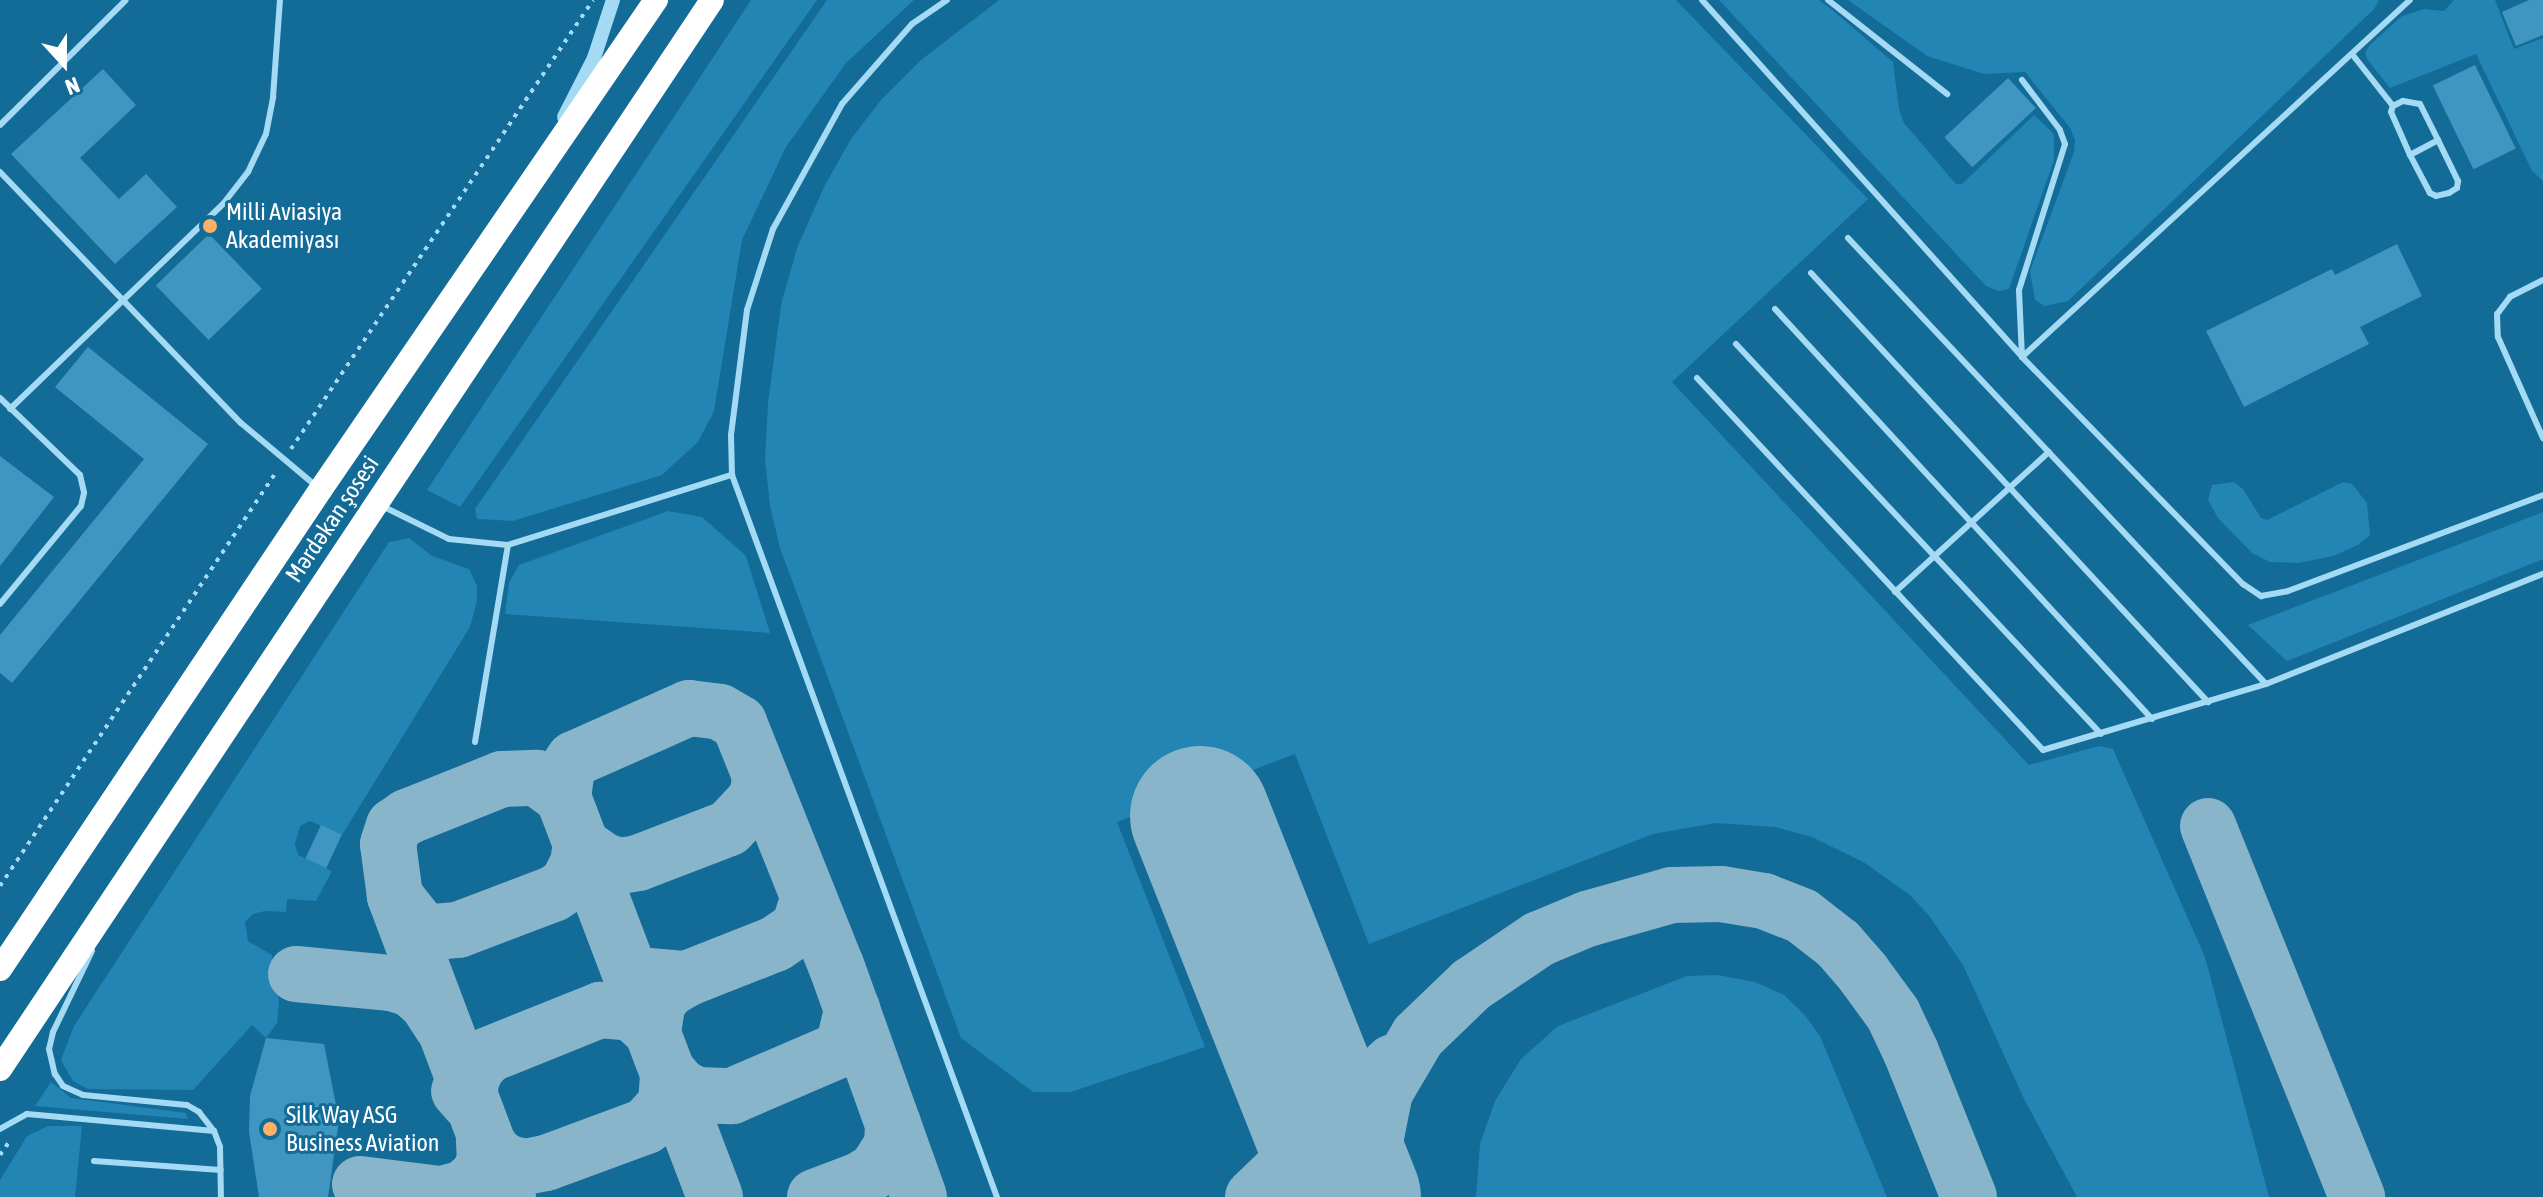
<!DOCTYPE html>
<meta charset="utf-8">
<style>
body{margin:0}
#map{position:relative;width:2543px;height:1197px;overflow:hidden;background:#136b97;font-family:"Asap Condensed",sans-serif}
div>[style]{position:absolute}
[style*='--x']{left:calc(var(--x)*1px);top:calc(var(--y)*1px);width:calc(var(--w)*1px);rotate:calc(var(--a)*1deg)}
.green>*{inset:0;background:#2285b4}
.taxiway>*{height:56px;margin:-28px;padding:0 28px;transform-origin:28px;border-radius:28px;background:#89b5cb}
.runway>*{height:140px;margin:-70px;padding:0 70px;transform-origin:70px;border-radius:70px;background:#89b5cb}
.building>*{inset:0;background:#4096c0;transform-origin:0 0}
.path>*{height:4px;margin-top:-2px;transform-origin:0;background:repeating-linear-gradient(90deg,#a4daf3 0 4px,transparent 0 10px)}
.service>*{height:6px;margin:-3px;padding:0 3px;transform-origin:3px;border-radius:3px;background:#a4daf3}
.tertiary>*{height:14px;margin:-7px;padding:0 7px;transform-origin:7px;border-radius:7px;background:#a4daf3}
.motorway>*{height:24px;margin:-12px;padding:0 12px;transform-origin:12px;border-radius:12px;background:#fff}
.dots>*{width:22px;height:22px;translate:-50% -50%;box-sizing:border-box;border:4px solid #136b97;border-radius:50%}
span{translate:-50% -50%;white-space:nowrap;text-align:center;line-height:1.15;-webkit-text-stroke:6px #136b97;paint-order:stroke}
.poi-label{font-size:24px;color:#fff}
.left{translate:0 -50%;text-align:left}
.street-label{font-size:24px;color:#fff}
.north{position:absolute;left:24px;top:24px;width:80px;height:80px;-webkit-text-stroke:6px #136b97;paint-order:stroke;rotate:159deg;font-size:22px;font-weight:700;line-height:32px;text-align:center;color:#fff}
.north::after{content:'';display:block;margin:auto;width:28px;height:36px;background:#fff;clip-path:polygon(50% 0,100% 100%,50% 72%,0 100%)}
</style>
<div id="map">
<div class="green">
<div style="clip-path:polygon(751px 0,817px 0,460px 507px,427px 490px)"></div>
<div style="clip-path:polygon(827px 0,914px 0,846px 63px,786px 147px,742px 240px,714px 411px,698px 442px,662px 475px,513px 521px,477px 519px,475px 509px)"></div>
<div style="clip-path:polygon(999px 0,1676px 0,1868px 199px,1672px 382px,2029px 765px,2099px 746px,2113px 749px,2205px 957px,2269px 1197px,2077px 1197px,2024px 1099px,1963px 965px,1930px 917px,1911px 896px,1865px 863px,1812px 837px,1775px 827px,1716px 823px,1653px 834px,1369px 944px,1295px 754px,1117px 822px,1205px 1047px,1071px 1092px,1033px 1092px,961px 1038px,780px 548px,770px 506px,765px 459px,768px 403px,781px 305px,797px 248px,825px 185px,851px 139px,881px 100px,921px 60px)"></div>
<div style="clip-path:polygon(1719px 0,1819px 0,1831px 9px,1893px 62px,1899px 109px,1904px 123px,1956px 184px,1962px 184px,2034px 115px,2054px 134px,2054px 160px,2009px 289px,1999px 291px,1986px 286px)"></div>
<div style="clip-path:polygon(1848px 0,2379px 0,2374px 9px,2068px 301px,2045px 306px,2035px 300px,2030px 271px,2074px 152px,2075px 140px,2070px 128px,2025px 72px,1984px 74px,1927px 56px)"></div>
<div style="clip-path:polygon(2454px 0,2495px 0,2514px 49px,2543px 38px,2543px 181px,2532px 171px,2476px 54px,2390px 88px,2367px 59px,2365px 53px,2369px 46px,2402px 16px,2424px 9px,2444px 11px)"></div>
<div style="clip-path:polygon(2234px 482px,2243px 489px,2261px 518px,2267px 520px,2343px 482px,2352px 484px,2367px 503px,2370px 535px,2358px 545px,2333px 556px,2299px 563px,2270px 562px,2252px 553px,2218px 518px,2208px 500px,2212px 485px)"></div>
<div style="clip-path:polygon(668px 511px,702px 517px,746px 556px,770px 633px,505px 614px,509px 583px,519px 565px)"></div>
<div style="clip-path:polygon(2543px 512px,2543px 559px,2287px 661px,2248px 625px)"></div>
<div style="clip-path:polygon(409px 538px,432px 556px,469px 569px,477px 586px,477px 601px,470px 627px,342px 835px,310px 821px,300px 826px,295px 844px,298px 855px,332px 871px,316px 901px,287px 899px,286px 912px,265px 911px,253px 914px,245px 922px,248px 941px,272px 955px,279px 1002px,277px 1023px,266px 1038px,252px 1025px,193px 1090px,88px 1089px,73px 1081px,61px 1060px,74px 1026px,389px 542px)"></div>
<div style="clip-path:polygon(1718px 975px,1755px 982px,1784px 995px,1804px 1014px,1820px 1036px,1887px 1197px,1476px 1197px,1480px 1144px,1495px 1101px,1521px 1059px,1558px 1026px,1687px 976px)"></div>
<div style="clip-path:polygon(51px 1082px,71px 1098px,186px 1113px,188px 1119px,35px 1106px)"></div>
<div style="clip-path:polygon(48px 1126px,82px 1126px,75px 1197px,0 1197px,0 1180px,27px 1136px)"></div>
</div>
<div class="taxiway">
<div style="--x:2208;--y:826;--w:400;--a:68.1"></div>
<div style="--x:395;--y:896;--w:41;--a:52"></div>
<div style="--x:420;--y:928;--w:15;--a:16"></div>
<div style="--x:434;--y:932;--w:24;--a:-5"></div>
<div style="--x:458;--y:930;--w:102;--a:-20.8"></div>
<div style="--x:553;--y:894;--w:17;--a:-33"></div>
<div style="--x:567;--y:885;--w:25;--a:-63"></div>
<div style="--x:578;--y:863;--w:18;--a:-81"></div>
<div style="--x:581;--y:845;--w:28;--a:35"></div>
<div style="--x:604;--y:861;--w:17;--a:17"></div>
<div style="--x:620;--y:866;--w:18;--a:-9"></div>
<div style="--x:638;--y:863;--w:97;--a:-21"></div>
<div style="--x:729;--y:828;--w:41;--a:-47"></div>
<div style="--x:757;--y:798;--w:19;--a:-81"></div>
<div style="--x:296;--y:974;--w:96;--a:5.4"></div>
<div style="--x:392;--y:983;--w:20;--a:18"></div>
<div style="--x:411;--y:989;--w:21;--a:41"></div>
<div style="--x:427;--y:1003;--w:27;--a:57"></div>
<div style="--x:649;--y:976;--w:37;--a:5"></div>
<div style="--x:686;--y:979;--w:96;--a:-21.5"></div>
<div style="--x:775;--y:944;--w:29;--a:-34"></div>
<div style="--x:799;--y:928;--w:31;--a:-73"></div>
<div style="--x:668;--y:1072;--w:20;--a:49"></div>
<div style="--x:681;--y:1087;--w:18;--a:27"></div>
<div style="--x:697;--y:1095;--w:35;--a:2"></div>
<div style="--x:732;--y:1096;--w:114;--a:-23.2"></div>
<div style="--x:837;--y:1051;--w:14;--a:-54"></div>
<div style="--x:845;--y:1040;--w:32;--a:-77"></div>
<div style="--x:459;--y:1091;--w:15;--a:48"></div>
<div style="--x:469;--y:1102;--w:22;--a:-85"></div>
<div style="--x:471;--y:1080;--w:14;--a:-65"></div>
<div style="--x:477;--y:1067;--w:16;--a:-47"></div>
<div style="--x:488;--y:1055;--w:121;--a:-21.9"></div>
<div style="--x:600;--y:1010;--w:32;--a:5"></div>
<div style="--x:632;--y:1013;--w:28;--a:42"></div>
<div style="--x:653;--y:1032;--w:30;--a:-81"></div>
<div style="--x:658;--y:1002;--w:17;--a:-50"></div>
<div style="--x:669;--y:989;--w:20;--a:-30"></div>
<div style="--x:360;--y:1184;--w:104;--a:7.2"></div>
<div style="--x:442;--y:1194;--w:23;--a:-15"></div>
<div style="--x:464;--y:1188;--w:18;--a:-41"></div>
<div style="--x:478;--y:1176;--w:17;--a:-65"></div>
<div style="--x:485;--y:1161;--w:22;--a:-93"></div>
<div style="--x:484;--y:1139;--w:20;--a:53"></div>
<div style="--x:496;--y:1155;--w:14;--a:34"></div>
<div style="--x:508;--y:1163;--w:17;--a:13"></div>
<div style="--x:525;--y:1167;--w:21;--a:-11"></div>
<div style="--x:546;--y:1163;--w:107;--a:-20.3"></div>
<div style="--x:646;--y:1126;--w:30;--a:-48"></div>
<div style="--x:666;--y:1104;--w:32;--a:-86"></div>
<div style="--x:508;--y:1197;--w:322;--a:-110.6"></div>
<div style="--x:395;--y:896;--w:52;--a:-97.7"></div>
<div style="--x:388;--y:844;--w:19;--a:-72"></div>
<div style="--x:394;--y:826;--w:16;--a:-35"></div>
<div style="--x:407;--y:817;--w:102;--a:-21.8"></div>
<div style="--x:502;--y:779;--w:35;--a:-2"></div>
<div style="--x:537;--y:778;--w:32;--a:36"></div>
<div style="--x:715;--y:1197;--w:428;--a:-110.8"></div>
<div style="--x:563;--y:797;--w:28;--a:-82"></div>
<div style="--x:567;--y:769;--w:12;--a:-55"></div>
<div style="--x:574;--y:759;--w:126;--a:-23.9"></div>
<div style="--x:689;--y:708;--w:31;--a:7"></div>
<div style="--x:720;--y:712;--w:22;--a:30"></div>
<div style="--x:739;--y:723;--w:261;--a:68.2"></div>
<div style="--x:836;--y:965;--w:246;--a:70.3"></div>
<div style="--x:815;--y:1197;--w:48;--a:-20.7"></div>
<div style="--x:860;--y:1180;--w:19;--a:-32"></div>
<div style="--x:876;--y:1170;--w:30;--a:-57"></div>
<div style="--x:892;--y:1145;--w:21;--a:-87"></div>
<div style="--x:1253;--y:1197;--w:194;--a:-44"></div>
<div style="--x:1369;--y:1197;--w:50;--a:-84.3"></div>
<div style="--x:1374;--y:1147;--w:56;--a:-78.7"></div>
<div style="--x:1385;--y:1092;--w:65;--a:-59.5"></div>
<div style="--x:1418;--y:1036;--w:74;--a:-43.9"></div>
<div style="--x:1471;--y:985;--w:82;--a:-34.1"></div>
<div style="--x:1539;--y:939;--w:52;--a:-22.6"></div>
<div style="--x:1587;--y:919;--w:88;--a:-15.8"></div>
<div style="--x:1672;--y:895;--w:49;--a:-1.2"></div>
<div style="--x:1721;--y:894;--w:44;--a:9.2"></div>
<div style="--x:1764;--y:901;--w:41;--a:21.5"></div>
<div style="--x:1802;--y:916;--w:46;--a:37.9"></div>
<div style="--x:1838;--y:944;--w:38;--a:49"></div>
<div style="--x:1863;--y:973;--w:51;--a:53.8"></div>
<div style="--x:1893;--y:1014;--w:42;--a:64.7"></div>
<div style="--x:1911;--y:1052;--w:156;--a:68.2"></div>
</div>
<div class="runway">
<div style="--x:1200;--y:816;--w:410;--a:68.4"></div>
</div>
<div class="building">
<div style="clip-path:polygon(2529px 0,2543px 0,2543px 35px,2516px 46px,2502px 12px)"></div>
<div style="left:2475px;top:65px;width:93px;height:47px;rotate:64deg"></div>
<div style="clip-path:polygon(103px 69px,136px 105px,80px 158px,119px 199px,146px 174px,177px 207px,115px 264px,11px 154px)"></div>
<div style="left:2008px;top:78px;width:41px;height:87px;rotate:47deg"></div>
<div style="left:209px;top:234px;width:76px;height:74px;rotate:46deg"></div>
<div style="clip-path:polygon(2397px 244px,2422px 296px,2360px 327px,2369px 344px,2244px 407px,2206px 331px,2332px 269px,2335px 275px)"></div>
<div style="clip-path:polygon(88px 347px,208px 444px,12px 683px,0 673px,0 635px,144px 459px,55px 387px)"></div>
<div style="clip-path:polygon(0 456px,54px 497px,0 566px)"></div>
<div style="left:321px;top:825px;width:23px;height:37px;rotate:25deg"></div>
<div style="clip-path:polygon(266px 1038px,324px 1044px,339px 1120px,328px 1197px,259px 1197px,249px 1132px,250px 1096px)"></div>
</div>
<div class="path">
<div style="--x:291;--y:449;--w:541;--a:-56.07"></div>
<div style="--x:0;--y:886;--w:500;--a:-56.3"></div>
<div style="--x:0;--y:1155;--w:19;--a:-55"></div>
</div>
<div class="service">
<div style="--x:947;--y:0;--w:42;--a:145.6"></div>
<div style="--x:912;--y:24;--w:106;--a:131.2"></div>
<div style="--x:842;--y:104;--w:143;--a:118.9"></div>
<div style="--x:773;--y:229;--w:85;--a:107.8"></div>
<div style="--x:747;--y:310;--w:126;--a:97.3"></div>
<div style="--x:731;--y:435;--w:40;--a:88.6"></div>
<div style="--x:732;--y:475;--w:769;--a:69.85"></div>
<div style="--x:1702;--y:0;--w:479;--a:48.1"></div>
<div style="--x:2022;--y:357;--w:317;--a:45.8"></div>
<div style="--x:2243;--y:584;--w:22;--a:34"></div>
<div style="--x:2261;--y:596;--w:27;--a:-10"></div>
<div style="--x:2288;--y:591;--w:272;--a:-20.6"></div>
<div style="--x:1828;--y:0;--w:152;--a:38.3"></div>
<div style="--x:2352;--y:54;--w:66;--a:51.7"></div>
<div style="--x:2403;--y:101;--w:17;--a:10"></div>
<div style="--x:2420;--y:104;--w:40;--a:63.4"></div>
<div style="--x:2438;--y:140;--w:46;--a:64"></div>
<div style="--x:2458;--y:181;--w:7;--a:98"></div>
<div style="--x:2457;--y:188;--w:9;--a:148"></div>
<div style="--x:2449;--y:193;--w:13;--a:167"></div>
<div style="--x:2436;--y:196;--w:7;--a:-153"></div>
<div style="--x:2430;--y:193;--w:43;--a:-117.8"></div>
<div style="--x:2410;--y:155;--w:47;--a:-113.8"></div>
<div style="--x:2391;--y:112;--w:6;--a:-72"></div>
<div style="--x:2393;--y:106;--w:11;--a:-27"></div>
<div style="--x:0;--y:125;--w:177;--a:-44.8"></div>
<div style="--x:2410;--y:155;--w:32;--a:-28"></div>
<div style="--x:0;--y:172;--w:348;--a:46.2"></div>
<div style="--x:241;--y:423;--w:97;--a:40"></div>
<div style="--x:1848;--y:238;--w:611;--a:46.86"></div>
<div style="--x:1811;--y:273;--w:585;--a:47.22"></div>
<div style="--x:2543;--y:280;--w:37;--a:153"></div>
<div style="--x:2510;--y:297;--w:21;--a:127"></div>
<div style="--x:2497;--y:314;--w:23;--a:88"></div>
<div style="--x:2498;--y:337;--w:111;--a:66"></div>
<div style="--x:1775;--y:309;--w:557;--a:47.4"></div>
<div style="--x:1736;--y:344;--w:534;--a:46.9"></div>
<div style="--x:2022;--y:357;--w:527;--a:-42.62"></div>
<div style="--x:2022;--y:357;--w:67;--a:-92.6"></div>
<div style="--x:2019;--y:290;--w:153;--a:-72.5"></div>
<div style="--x:2065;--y:144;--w:15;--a:-110"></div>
<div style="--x:2060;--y:130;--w:63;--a:-127.2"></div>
<div style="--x:1697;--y:378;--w:508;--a:47.07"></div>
<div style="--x:2043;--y:750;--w:233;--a:-16.5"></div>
<div style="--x:2266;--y:684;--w:298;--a:-21.7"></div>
<div style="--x:0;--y:398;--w:111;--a:43.9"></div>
<div style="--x:80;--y:475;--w:18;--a:77"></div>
<div style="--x:84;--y:493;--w:13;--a:103"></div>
<div style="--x:81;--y:506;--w:127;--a:129.6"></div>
<div style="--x:10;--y:409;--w:296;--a:-43.9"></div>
<div style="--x:223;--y:204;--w:41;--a:-52"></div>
<div style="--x:248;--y:172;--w:42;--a:-64.7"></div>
<div style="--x:266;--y:134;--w:38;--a:-79"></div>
<div style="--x:273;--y:97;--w:97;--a:-85.9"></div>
<div style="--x:382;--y:506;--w:75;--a:26.2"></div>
<div style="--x:449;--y:539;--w:59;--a:5.8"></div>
<div style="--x:508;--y:545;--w:235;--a:-17.4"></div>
<div style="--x:1895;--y:592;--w:208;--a:-42.3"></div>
<div style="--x:475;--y:742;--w:200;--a:-80.5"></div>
<div style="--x:92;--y:951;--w:90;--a:115.7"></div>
<div style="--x:53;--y:1032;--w:17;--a:103"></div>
<div style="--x:49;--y:1049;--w:26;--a:77"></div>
<div style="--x:55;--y:1074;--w:14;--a:56"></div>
<div style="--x:63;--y:1086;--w:22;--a:24"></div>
<div style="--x:83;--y:1095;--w:104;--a:5.5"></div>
<div style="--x:187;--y:1105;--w:14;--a:30"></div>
<div style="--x:199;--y:1112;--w:24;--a:52"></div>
<div style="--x:214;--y:1131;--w:17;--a:69"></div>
<div style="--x:220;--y:1147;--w:50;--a:88.9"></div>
<div style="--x:0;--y:1129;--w:31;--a:-29"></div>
<div style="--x:27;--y:1114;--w:188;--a:5.2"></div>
<div style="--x:94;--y:1161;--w:127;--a:4.1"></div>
</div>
<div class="tertiary">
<div style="--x:564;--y:117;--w:66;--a:-63"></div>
<div style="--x:594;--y:58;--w:61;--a:-71.9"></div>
</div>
<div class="motorway">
<div style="--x:0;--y:969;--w:577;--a:-56.23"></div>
<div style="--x:321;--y:489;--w:593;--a:-55.59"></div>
<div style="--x:0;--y:1069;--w:1284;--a:-56.33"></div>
</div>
<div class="dots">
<div style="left:210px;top:226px;background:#ffb066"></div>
<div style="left:270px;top:1129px;background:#ffb066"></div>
</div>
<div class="poi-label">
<span class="left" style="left:226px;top:226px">Milli Aviasiya<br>Akademiyası</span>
<span class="left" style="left:286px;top:1129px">Silk Way ASG<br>Business Aviation</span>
</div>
<div class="street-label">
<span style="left:332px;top:519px;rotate:-56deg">Mərdəkan şosesi</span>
</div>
<div class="north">N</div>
</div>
